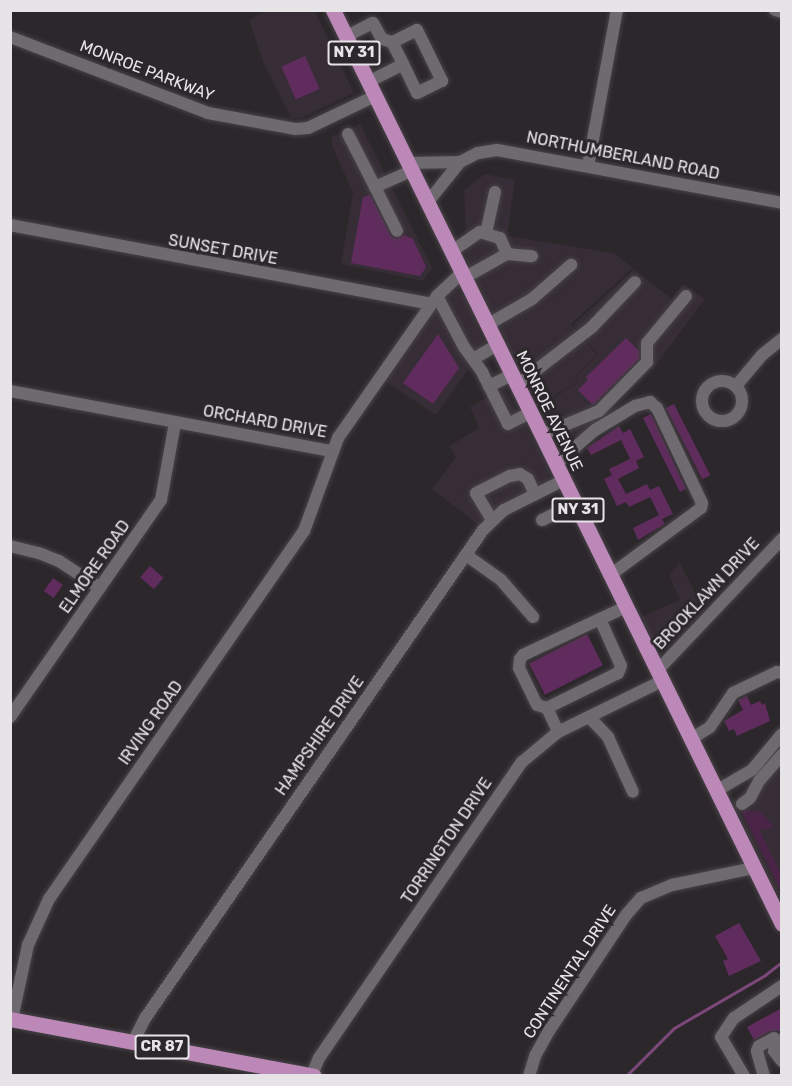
<!DOCTYPE html>
<style>
body{margin:0}
#map{position:relative;width:792px;height:1086px;overflow:hidden;background:#2c272b;font-family:Rubik,sans-serif}
div>[style]{position:absolute}
[style*='--x']{left:calc(var(--x)*1px);top:calc(var(--y)*1px);width:calc(var(--w)*1px);rotate:calc(var(--a)*1deg)}
.built>*{inset:0;background:#372d36}
.green>*{inset:0;background:#4a2548}
.stream>*{height:3px;margin:-1.5px;padding:0 1.5px;transform-origin:1.5px;border-radius:1.5px;background:#7c4779}
.building>*{inset:0;background:#602c5d;transform-origin:0 0}
.roads{filter:drop-shadow(0 0 2px #474347) drop-shadow(0 0 2px #474347)}
.minor>*{height:12px;margin:-6px;padding:0 6px;transform-origin:6px;border-radius:6px;background:#6f6a6f}
.minor>.ring{margin:-6px;padding:0;box-sizing:content-box;background:none;border:12px solid #6f6a6f;border-radius:50%}
.major>*{height:15px;margin:-7.5px;padding:0 7.5px;transform-origin:7.5px;border-radius:7.5px;background:#bb88b8}
span{translate:-50% -50%;white-space:nowrap;text-align:center;line-height:1.15;-webkit-text-stroke:6px #2c272b;paint-order:stroke}
.shield-label span{padding:2px 4px;background:#2c272b;border:2px solid;border-radius:4px;-webkit-text-stroke-width:0}
.shield-label{font-size:15px;color:#e7e4e7;font-weight:700}
.street-label{font-size:16px;color:#e7e4e7}
.frame{position:absolute;inset:0;border:12px solid #e7e4e7;pointer-events:none}
</style>
<div id="map">
<div class="built">
<div style="clip-path:polygon(265px 11px,315px 11px,354px 93px,301px 118px,291px 118px,264px 64px,249px 20px)"></div>
<div style="clip-path:polygon(360px 124px,432px 268px,423px 281px,341px 264px,353px 193px,332px 145px,332px 137px)"></div>
<div style="clip-path:polygon(485px 174px,515px 180px,507px 236px,614px 253px,633px 268px,571px 324px,597px 355px,576px 376px,578px 381px,538px 407px,467px 261px,464px 190px)"></div>
<div style="clip-path:polygon(634px 269px,672px 299px,683px 284px,705px 299px,656px 365px,562px 454px,539px 408px,579px 381px,577px 376px,598px 355px,573px 325px)"></div>
<div style="clip-path:polygon(457px 290px,465px 297px,485px 346px,436px 415px,383px 380px,445px 294px)"></div>
<div style="clip-path:polygon(504px 387px,550px 472px,547px 482px,500px 506px,478px 525px,432px 489px,456px 457px,449px 446px,479px 428px,470px 407px)"></div>
<div style="clip-path:polygon(680px 563px,705px 612px,667px 652px,658px 651px,641px 617px,680px 600px,669px 575px)"></div>
<div style="clip-path:polygon(781px 749px,781px 902px,733px 803px)"></div>
</div>
<div class="green">
<div style="clip-path:polygon(745px 810px,761px 812px,773px 826px,770px 829px,759px 829px,781px 874px,781px 891px,742px 812px)"></div>
</div>
<div class="stream">
<div style="--x:626;--y:1076;--w:68;--a:-45"></div>
<div style="--x:674;--y:1028;--w:105;--a:-30.2"></div>
<div style="--x:765;--y:975;--w:18;--a:-38"></div>
</div>
<div class="building">
<div style="left:305px;top:56px;width:36px;height:26px;rotate:66deg"></div>
<div style="clip-path:polygon(370px 195px,392px 237px,397px 239px,404px 235px,413px 239px,426px 267px,420px 276px,351px 263px,363px 197px)"></div>
<div style="clip-path:polygon(438px 334px,459px 368px,433px 404px,403px 383px)"></div>
<div style="clip-path:polygon(626px 338px,639px 351px,639px 359px,593px 405px,578px 390px,588px 380px,586px 377px)"></div>
<div style="left:674px;top:404px;width:80px;height:9px;rotate:63deg"></div>
<div style="clip-path:polygon(651px 414px,686px 489px,680px 492px,643px 418px)"></div>
<div style="clip-path:polygon(619px 426px,623px 433px,630px 429px,644px 457px,636px 461px,639px 468px,618px 479px,626px 494px,647px 484px,650px 490px,659px 486px,673px 514px,662px 519px,665px 524px,638px 540px,633px 528px,659px 515px,650px 497px,629px 507px,626px 502px,617px 506px,604px 479px,612px 475px,609px 469px,630px 459px,621px 440px,591px 455px,587px 448px)"></div>
<div style="left:150px;top:566px;width:18px;height:15px;rotate:41deg"></div>
<div style="left:53px;top:578px;width:12px;height:16px;rotate:35deg"></div>
<div style="left:587px;top:634px;width:35px;height:65px;rotate:63deg"></div>
<div style="clip-path:polygon(747px 696px,751px 705px,760px 701px,762px 705px,765px 703px,770px 721px,737px 736px,734px 729px,729px 731px,724px 721px,743px 710px,738px 700px)"></div>
<div style="clip-path:polygon(739px 923px,761px 961px,729px 976px,723px 961px,728px 959px,715px 936px)"></div>
<div style="clip-path:polygon(782px 1008px,782px 1031px,771px 1031px,754px 1040px,747px 1027px)"></div>
</div>
<div class="roads">
<div class="minor">
<div style="--x:775;--y:10;--w:7;--a:16"></div>
<div style="--x:10;--y:37;--w:212;--a:21"></div>
<div style="--x:208;--y:113;--w:88;--a:10.4"></div>
<div style="--x:295;--y:129;--w:13;--a:-4"></div>
<div style="--x:308;--y:128;--w:74;--a:-25.5"></div>
<div style="--x:345;--y:37;--w:31;--a:-27"></div>
<div style="--x:373;--y:23;--w:18;--a:61"></div>
<div style="--x:382;--y:39;--w:10;--a:17"></div>
<div style="--x:368;--y:82;--w:39;--a:-27"></div>
<div style="--x:403;--y:64;--w:32;--a:64"></div>
<div style="--x:417;--y:93;--w:28;--a:-26"></div>
<div style="--x:442;--y:81;--w:57;--a:-116.1"></div>
<div style="--x:417;--y:30;--w:28;--a:154"></div>
<div style="--x:392;--y:42;--w:25;--a:63"></div>
<div style="--x:348;--y:134;--w:59;--a:63"></div>
<div style="--x:375;--y:187;--w:39;--a:-24"></div>
<div style="--x:407;--y:163;--w:53;--a:-1.1"></div>
<div style="--x:460;--y:162;--w:20;--a:-27"></div>
<div style="--x:478;--y:153;--w:19;--a:-9"></div>
<div style="--x:497;--y:150;--w:290;--a:10.5"></div>
<div style="--x:588;--y:166;--w:159;--a:-79.5"></div>
<div style="--x:375;--y:187;--w:49;--a:63.4"></div>
<div style="--x:427;--y:203;--w:53;--a:-51.2"></div>
<div style="--x:10;--y:225;--w:428;--a:10.6"></div>
<div style="--x:486;--y:233;--w:42;--a:-77.6"></div>
<div style="--x:451;--y:252;--w:35;--a:-35"></div>
<div style="--x:480;--y:232;--w:21;--a:17"></div>
<div style="--x:500;--y:238;--w:17;--a:66"></div>
<div style="--x:464;--y:278;--w:49;--a:-29.2"></div>
<div style="--x:507;--y:254;--w:25;--a:5"></div>
<div style="--x:437;--y:296;--w:58;--a:62.1"></div>
<div style="--x:464;--y:347;--w:31;--a:54"></div>
<div style="--x:482;--y:372;--w:58;--a:63.4"></div>
<div style="--x:508;--y:424;--w:25;--a:-27"></div>
<div style="--x:487;--y:325;--w:52;--a:-30"></div>
<div style="--x:532;--y:299;--w:52;--a:-41.1"></div>
<div style="--x:473;--y:359;--w:28;--a:-30"></div>
<div class="ring" style="left:702px;top:381px;width:28px;height:28px"></div>
<div style="--x:517;--y:385;--w:95;--a:-37.7"></div>
<div style="--x:592;--y:327;--w:62;--a:-46.3"></div>
<div style="--x:489;--y:386;--w:25;--a:-26"></div>
<div style="--x:736;--y:386;--w:40;--a:-50"></div>
<div style="--x:762;--y:355;--w:26;--a:-39"></div>
<div style="--x:10;--y:391;--w:328;--a:10.6"></div>
<div style="--x:541;--y:435;--w:63;--a:-22.5"></div>
<div style="--x:599;--y:411;--w:69;--a:-45.6"></div>
<div style="--x:647;--y:362;--w:19;--a:-90"></div>
<div style="--x:647;--y:343;--w:61;--a:-50.3"></div>
<div style="--x:556;--y:464;--w:52;--a:-41.1"></div>
<div style="--x:595;--y:430;--w:47;--a:-31"></div>
<div style="--x:635;--y:406;--w:16;--a:-15"></div>
<div style="--x:650;--y:402;--w:9;--a:41"></div>
<div style="--x:657;--y:408;--w:105;--a:64.7"></div>
<div style="--x:702;--y:503;--w:5;--a:101"></div>
<div style="--x:701;--y:508;--w:113;--a:143.6"></div>
<div style="--x:492;--y:520;--w:31;--a:-121"></div>
<div style="--x:476;--y:493;--w:38;--a:-27"></div>
<div style="--x:510;--y:476;--w:10;--a:-11"></div>
<div style="--x:520;--y:474;--w:9;--a:32"></div>
<div style="--x:528;--y:479;--w:17;--a:66"></div>
<div style="--x:542;--y:520;--w:37;--a:-26"></div>
<div style="--x:10;--y:546;--w:30;--a:14"></div>
<div style="--x:39;--y:553;--w:22;--a:22"></div>
<div style="--x:59;--y:561;--w:49;--a:33.4"></div>
<div style="--x:466;--y:555;--w:43;--a:35.5"></div>
<div style="--x:501;--y:580;--w:49;--a:49.1"></div>
<div style="--x:600;--y:619;--w:51;--a:65.9"></div>
<div style="--x:621;--y:666;--w:8;--a:113"></div>
<div style="--x:618;--y:673;--w:79;--a:153.8"></div>
<div style="--x:547;--y:708;--w:10;--a:-163"></div>
<div style="--x:537;--y:705;--w:41;--a:-115.9"></div>
<div style="--x:519;--y:668;--w:9;--a:-84"></div>
<div style="--x:520;--y:659;--w:5;--a:-53"></div>
<div style="--x:523;--y:655;--w:85;--a:-25.1"></div>
<div style="--x:600;--y:619;--w:29;--a:-25"></div>
<div style="--x:657;--y:671;--w:182;--a:-46.6"></div>
<div style="--x:547;--y:708;--w:26;--a:65"></div>
<div style="--x:10;--y:717;--w:264;--a:-55.2"></div>
<div style="--x:161;--y:500;--w:78;--a:-79.7"></div>
<div style="--x:589;--y:717;--w:28;--a:46"></div>
<div style="--x:608;--y:737;--w:60;--a:65.6"></div>
<div style="--x:691;--y:739;--w:22;--a:-32"></div>
<div style="--x:710;--y:727;--w:41;--a:-55.9"></div>
<div style="--x:733;--y:693;--w:49;--a:-25.5"></div>
<div style="--x:777;--y:672;--w:5;--a:11"></div>
<div style="--x:716;--y:791;--w:42;--a:-30.3"></div>
<div style="--x:752;--y:770;--w:47;--a:-50.2"></div>
<div style="--x:742;--y:804;--w:10;--a:-37"></div>
<div style="--x:750;--y:798;--w:19;--a:-62"></div>
<div style="--x:759;--y:781;--w:35;--a:-49"></div>
<div style="--x:12;--y:1019;--w:76;--a:-77.8"></div>
<div style="--x:28;--y:945;--w:51;--a:-65.5"></div>
<div style="--x:49;--y:899;--w:448;--a:-55.3"></div>
<div style="--x:304;--y:531;--w:99;--a:-69.9"></div>
<div style="--x:338;--y:438;--w:173;--a:-55.1"></div>
<div style="--x:437;--y:296;--w:33;--a:-43"></div>
<div style="--x:782;--y:1040;--w:9;--a:139"></div>
<div style="--x:775;--y:1046;--w:5;--a:101"></div>
<div style="--x:774;--y:1051;--w:13;--a:51"></div>
<div style="--x:133;--y:1042;--w:28;--a:-63"></div>
<div style="--x:146;--y:1017;--w:592;--a:-55.32"></div>
<div style="--x:483;--y:530;--w:29;--a:-44"></div>
<div style="--x:504;--y:510;--w:67;--a:-26.6"></div>
<div style="--x:312;--y:1075;--w:18;--a:-68"></div>
<div style="--x:319;--y:1058;--w:359;--a:-55.6"></div>
<div style="--x:522;--y:762;--w:47;--a:-39.8"></div>
<div style="--x:558;--y:732;--w:116;--a:-26.1"></div>
<div style="--x:529;--y:1076;--w:21;--a:-73"></div>
<div style="--x:535;--y:1056;--w:29;--a:-61"></div>
<div style="--x:549;--y:1031;--w:139;--a:-56.4"></div>
<div style="--x:626;--y:915;--w:23;--a:-49"></div>
<div style="--x:641;--y:898;--w:34;--a:-23"></div>
<div style="--x:672;--y:885;--w:84;--a:-11.7"></div>
<div style="--x:744;--y:1076;--w:45;--a:-120.5"></div>
<div style="--x:721;--y:1037;--w:23;--a:-56"></div>
<div style="--x:734;--y:1018;--w:58;--a:-33.7"></div>
<div style="--x:764;--y:1076;--w:26;--a:-106"></div>
<div style="--x:757;--y:1051;--w:5;--a:-68"></div>
<div style="--x:759;--y:1046;--w:17;--a:-28"></div>
</div>
<div class="major">
<div style="--x:333;--y:10;--w:1018;--a:63.84"></div>
<div style="--x:10;--y:1019;--w:309;--a:10.6"></div>
</div>
</div>
<div class="shield-label">
<span style="left:354px;top:53px">NY 31</span>
<span style="left:578px;top:510px">NY 31</span>
<span style="left:162px;top:1047px">CR 87</span>
</div>
<div class="street-label">
<span style="left:147px;top:71px;rotate:21deg">MONROE PARKWAY</span>
<span style="left:623px;top:156px;rotate:11deg">NORTHUMBERLAND ROAD</span>
<span style="left:223px;top:250px;rotate:10deg">SUNSET DRIVE</span>
<span style="left:549px;top:411px;rotate:64deg">MONROE AVENUE</span>
<span style="left:265px;top:422px;rotate:10deg">ORCHARD DRIVE</span>
<span style="left:95px;top:567px;rotate:-55deg">ELMORE ROAD</span>
<span style="left:707px;top:594px;rotate:-47deg">BROOKLAWN DRIVE</span>
<span style="left:151px;top:723px;rotate:-55deg">IRVING ROAD</span>
<span style="left:320px;top:736px;rotate:-55deg">HAMPSHIRE DRIVE</span>
<span style="left:447px;top:841px;rotate:-56deg">TORRINGTON DRIVE</span>
<span style="left:570px;top:972px;rotate:-57deg">CONTINENTAL DRIVE</span>
</div>
<div class="frame"></div>
</div>
